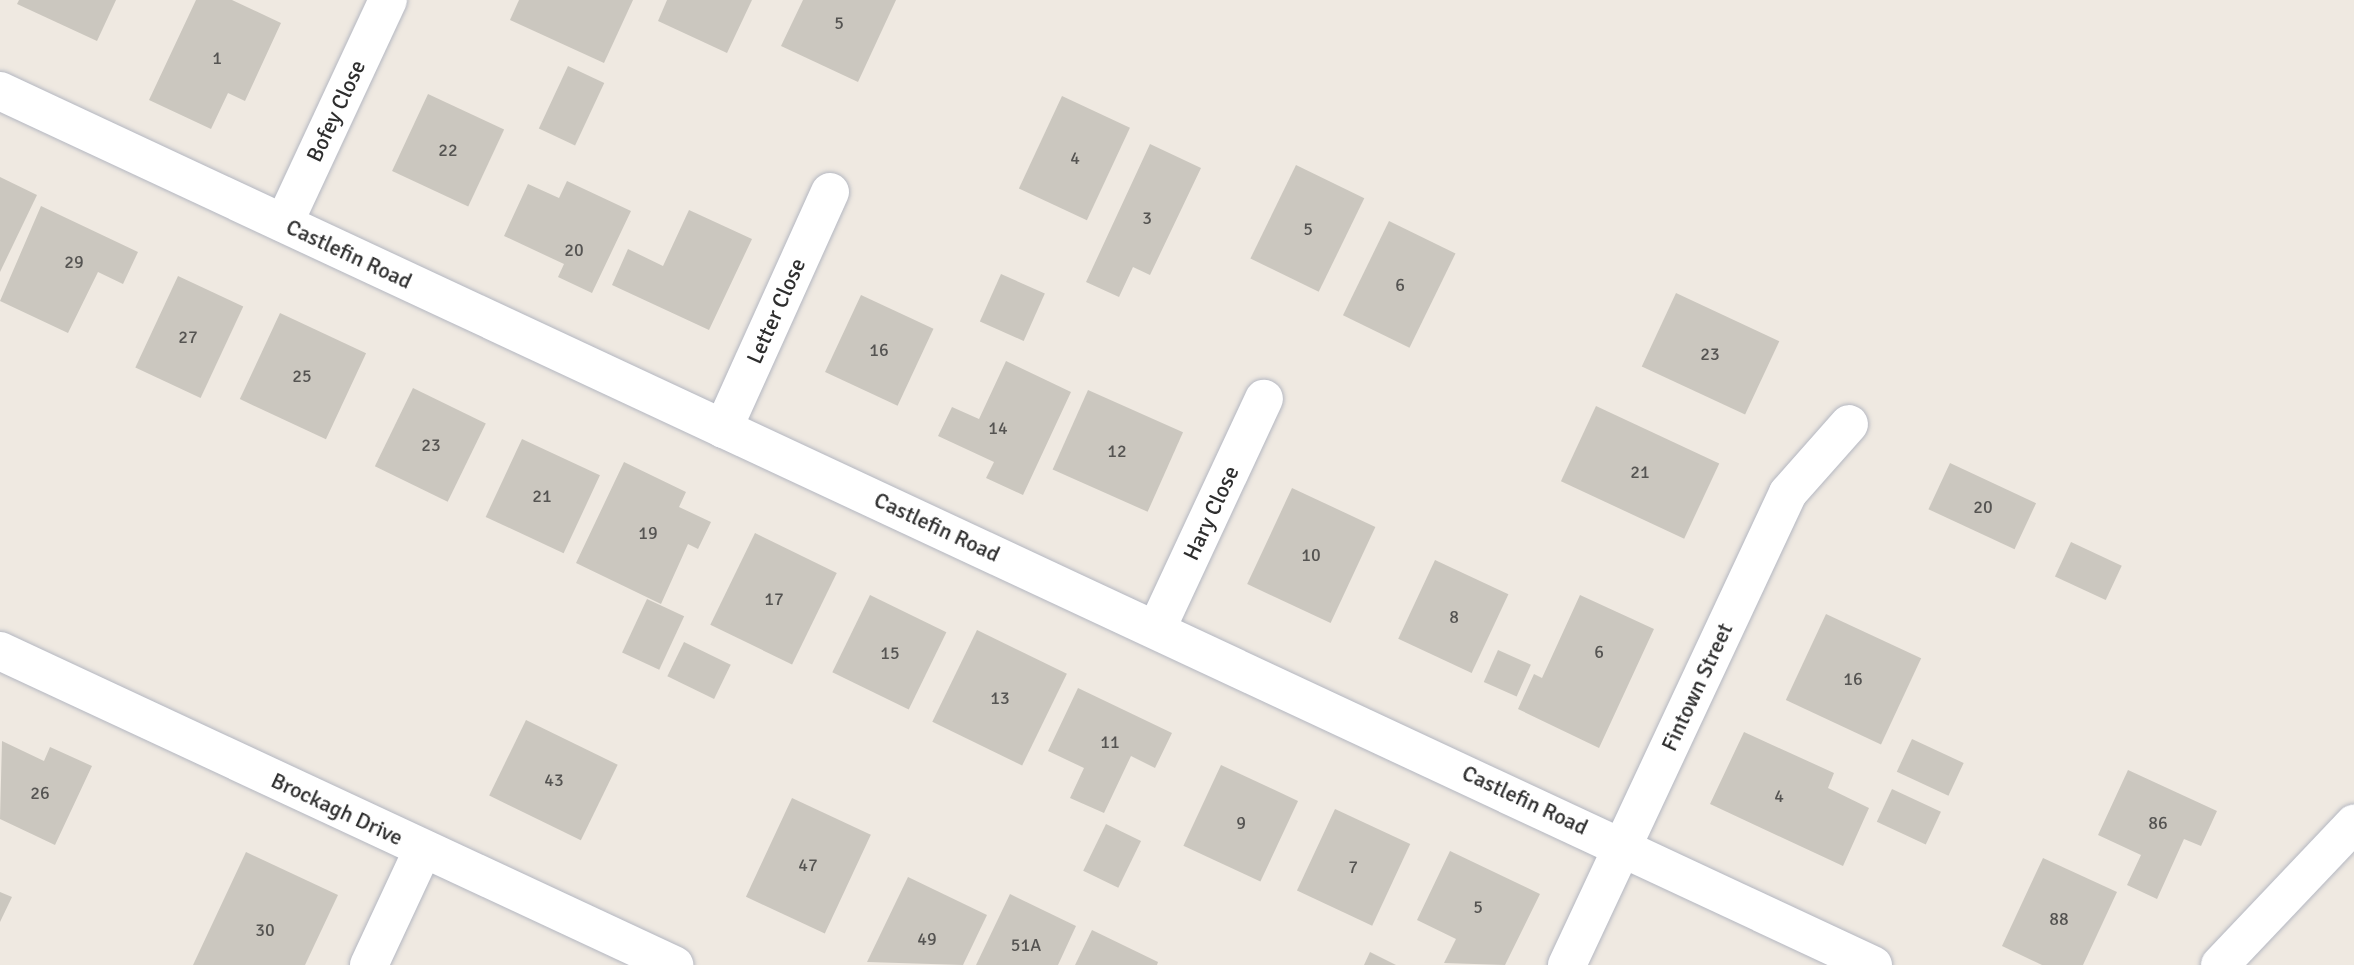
<!DOCTYPE html>
<style>
body{margin:0}
#map{position:relative;width:2354px;height:965px;overflow:hidden;background:#efe9e1;font-family:Signika,sans-serif}
div>[style]{position:absolute}
[style*='--x']{left:calc(var(--x)*1px);top:calc(var(--y)*1px);width:calc(var(--w)*1px);rotate:calc(var(--a)*1deg)}
.building>*{inset:0;background:#cbc7bf;transform-origin:0 0}
.roads{filter:drop-shadow(0 0 2px #b4b7c1) drop-shadow(0 0 2px #b4b7c1)}
.minor>*{height:38px;margin:-19px;padding:0 19px;transform-origin:19px;border-radius:19px;background:#fff}
span{translate:-50% -50%;white-space:nowrap;text-align:center;line-height:1.15;-webkit-text-stroke:8px #fff;paint-order:stroke}
.number-label{font-size:18px;color:#555452}
.number-label span{-webkit-text-stroke-width:0}
.street-label{font-size:22px;color:#2e2e2e}
</style>
<div id="map">
<div class="building">
<div style="clip-path:polygon(19px 0,116px 0,97px 41px,17px 4px)"></div>
<div style="clip-path:polygon(196px 0,232px 0,281px 23px,245px 101px,228px 93px,211px 129px,149px 100px)"></div>
<div style="clip-path:polygon(519px 0,633px 0,604px 63px,510px 20px)"></div>
<div style="clip-path:polygon(667px 0,752px 0,727px 53px,658px 21px)"></div>
<div style="clip-path:polygon(803px 0,896px 0,858px 82px,781px 46px)"></div>
<div style="left:568px;top:66px;width:40px;height:69px;rotate:25deg"></div>
<div style="left:428px;top:94px;width:84px;height:85px;rotate:25deg"></div>
<div style="left:1062px;top:96px;width:75px;height:102px;rotate:25deg"></div>
<div style="clip-path:polygon(1150px 144px,1201px 168px,1150px 275px,1133px 267px,1119px 297px,1086px 282px)"></div>
<div style="left:1296px;top:165px;width:76px;height:104px;rotate:26deg"></div>
<div style="clip-path:polygon(0 177px,37px 195px,0 272px)"></div>
<div style="clip-path:polygon(567px 181px,631px 211px,592px 293px,558px 277px,564px 264px,504px 236px,528px 184px,559px 198px)"></div>
<div style="clip-path:polygon(41px 206px,138px 252px,123px 284px,98px 272px,68px 333px,0 301px)"></div>
<div style="clip-path:polygon(689px 210px,752px 239px,709px 330px,612px 285px,628px 249px,663px 266px)"></div>
<div style="left:1389px;top:221px;width:74px;height:105px;rotate:26deg"></div>
<div style="left:1001px;top:274px;width:48px;height:52px;rotate:24deg"></div>
<div style="left:178px;top:276px;width:72px;height:101px;rotate:25deg"></div>
<div style="left:1676px;top:293px;width:114px;height:81px;rotate:25deg"></div>
<div style="left:861px;top:295px;width:80px;height:85px;rotate:25deg"></div>
<div style="left:280px;top:313px;width:95px;height:95px;rotate:25deg"></div>
<div style="clip-path:polygon(1006px 361px,1071px 392px,1023px 495px,986px 478px,994px 462px,938px 436px,952px 407px,979px 419px)"></div>
<div style="left:413px;top:388px;width:81px;height:87px;rotate:26deg"></div>
<div style="left:1088px;top:390px;width:104px;height:87px;rotate:24deg"></div>
<div style="left:1596px;top:406px;width:136px;height:83px;rotate:25deg"></div>
<div style="left:522px;top:439px;width:86px;height:86px;rotate:25deg"></div>
<div style="clip-path:polygon(624px 462px,686px 492px,679px 507px,711px 522px,698px 549px,688px 544px,661px 604px,576px 563px)"></div>
<div style="left:1950px;top:463px;width:95px;height:51px;rotate:25deg"></div>
<div style="left:1292px;top:488px;width:92px;height:106px;rotate:25deg"></div>
<div style="left:755px;top:533px;width:91px;height:102px;rotate:26deg"></div>
<div style="left:2071px;top:542px;width:56px;height:38px;rotate:25deg"></div>
<div style="left:1435px;top:560px;width:81px;height:87px;rotate:25deg"></div>
<div style="left:870px;top:595px;width:85px;height:86px;rotate:26deg"></div>
<div style="clip-path:polygon(1580px 595px,1654px 629px,1599px 748px,1518px 709px,1534px 674px,1542px 678px)"></div>
<div style="left:647px;top:599px;width:41px;height:59px;rotate:25deg"></div>
<div style="left:1826px;top:614px;width:105px;height:95px;rotate:25deg"></div>
<div style="left:977px;top:630px;width:100px;height:102px;rotate:26deg"></div>
<div style="left:684px;top:642px;width:52px;height:38px;rotate:26deg"></div>
<div style="left:1498px;top:650px;width:36px;height:35px;rotate:24deg"></div>
<div style="clip-path:polygon(1078px 688px,1172px 733px,1155px 768px,1131px 756px,1104px 813px,1070px 798px,1084px 768px,1048px 751px)"></div>
<div style="left:526px;top:720px;width:102px;height:84px;rotate:26deg"></div>
<div style="clip-path:polygon(1744px 732px,1834px 773px,1828px 788px,1869px 808px,1843px 866px,1710px 804px)"></div>
<div style="left:1912px;top:739px;width:57px;height:36px;rotate:25deg"></div>
<div style="clip-path:polygon(2px 741px,44px 761px,50px 747px,92px 766px,55px 845px,0 819px)"></div>
<div style="left:1221px;top:765px;width:85px;height:89px;rotate:25deg"></div>
<div style="clip-path:polygon(2128px 770px,2217px 811px,2201px 846px,2184px 839px,2157px 899px,2127px 885px,2141px 855px,2098px 835px)"></div>
<div style="left:1892px;top:789px;width:54px;height:36px;rotate:25deg"></div>
<div style="left:792px;top:798px;width:87px;height:109px;rotate:25deg"></div>
<div style="left:1335px;top:809px;width:83px;height:90px;rotate:25deg"></div>
<div style="left:1106px;top:824px;width:39px;height:52px;rotate:26deg"></div>
<div style="clip-path:polygon(1450px 851px,1540px 894px,1505px 965px,1444px 963px,1456px 939px,1417px 920px)"></div>
<div style="clip-path:polygon(246px 852px,338px 895px,305px 965px,193px 965px)"></div>
<div style="clip-path:polygon(2043px 858px,2117px 892px,2083px 965px,2042px 965px,2002px 946px)"></div>
<div style="clip-path:polygon(908px 877px,987px 915px,963px 965px,867px 962px)"></div>
<div style="clip-path:polygon(0 892px,12px 897px,0 922px)"></div>
<div style="clip-path:polygon(1010px 894px,1076px 926px,1058px 965px,976px 965px)"></div>
<div style="clip-path:polygon(1092px 930px,1158px 962px,1157px 965px,1075px 965px)"></div>
<div style="clip-path:polygon(1370px 952px,1396px 965px,1364px 965px)"></div>
</div>
<div class="roads">
<div class="minor">
<div style="--x:0;--y:91;--w:2067;--a:25.02"></div>
<div style="--x:284;--y:223;--w:246;--a:-65"></div>
<div style="--x:723;--y:429;--w:260;--a:-65.7"></div>
<div style="--x:1157;--y:628;--w:253;--a:-65"></div>
<div style="--x:0;--y:651;--w:744;--a:24.98"></div>
<div style="--x:369;--y:965;--w:128;--a:-65"></div>
<div style="--x:1567;--y:965;--w:521;--a:-64.91"></div>
<div style="--x:1788;--y:493;--w:92;--a:-48.5"></div>
<div style="--x:2220;--y:965;--w:195;--a:-46.5"></div>
</div>
</div>
<div class="number-label">
<span style="left:839px;top:23px">5</span>
<span style="left:217px;top:58px">1</span>
<span style="left:448px;top:150px">22</span>
<span style="left:1075px;top:158px">4</span>
<span style="left:1147px;top:218px">3</span>
<span style="left:1308px;top:229px">5</span>
<span style="left:574px;top:250px">20</span>
<span style="left:74px;top:262px">29</span>
<span style="left:1400px;top:285px">6</span>
<span style="left:188px;top:337px">27</span>
<span style="left:879px;top:350px">16</span>
<span style="left:1710px;top:354px">23</span>
<span style="left:302px;top:376px">25</span>
<span style="left:998px;top:428px">14</span>
<span style="left:431px;top:445px">23</span>
<span style="left:1117px;top:451px">12</span>
<span style="left:1640px;top:472px">21</span>
<span style="left:542px;top:496px">21</span>
<span style="left:1983px;top:507px">20</span>
<span style="left:648px;top:533px">19</span>
<span style="left:1311px;top:555px">10</span>
<span style="left:774px;top:599px">17</span>
<span style="left:1454px;top:617px">8</span>
<span style="left:1599px;top:652px">6</span>
<span style="left:890px;top:653px">15</span>
<span style="left:1853px;top:679px">16</span>
<span style="left:1000px;top:698px">13</span>
<span style="left:1110px;top:742px">11</span>
<span style="left:554px;top:780px">43</span>
<span style="left:40px;top:793px">26</span>
<span style="left:1779px;top:796px">4</span>
<span style="left:1241px;top:823px">9</span>
<span style="left:2158px;top:823px">86</span>
<span style="left:808px;top:865px">47</span>
<span style="left:1353px;top:867px">7</span>
<span style="left:1478px;top:907px">5</span>
<span style="left:2059px;top:919px">88</span>
<span style="left:265px;top:930px">30</span>
<span style="left:927px;top:939px">49</span>
<span style="left:1026px;top:945px">51A</span>
</div>
<div class="street-label">
<span style="left:336px;top:111px;rotate:-65deg">Bofey Close</span>
<span style="left:349px;top:254px;rotate:25deg">Castlefin Road</span>
<span style="left:776px;top:311px;rotate:-66deg">Letter Close</span>
<span style="left:1211px;top:513px;rotate:-65deg">Hary Close</span>
<span style="left:937px;top:527px;rotate:25deg">Castlefin Road</span>
<span style="left:1697px;top:687px;rotate:-65deg">Fintown Street</span>
<span style="left:1525px;top:800px;rotate:25deg">Castlefin Road</span>
<span style="left:337px;top:809px;rotate:25deg">Brockagh Drive</span>
</div>
</div>
